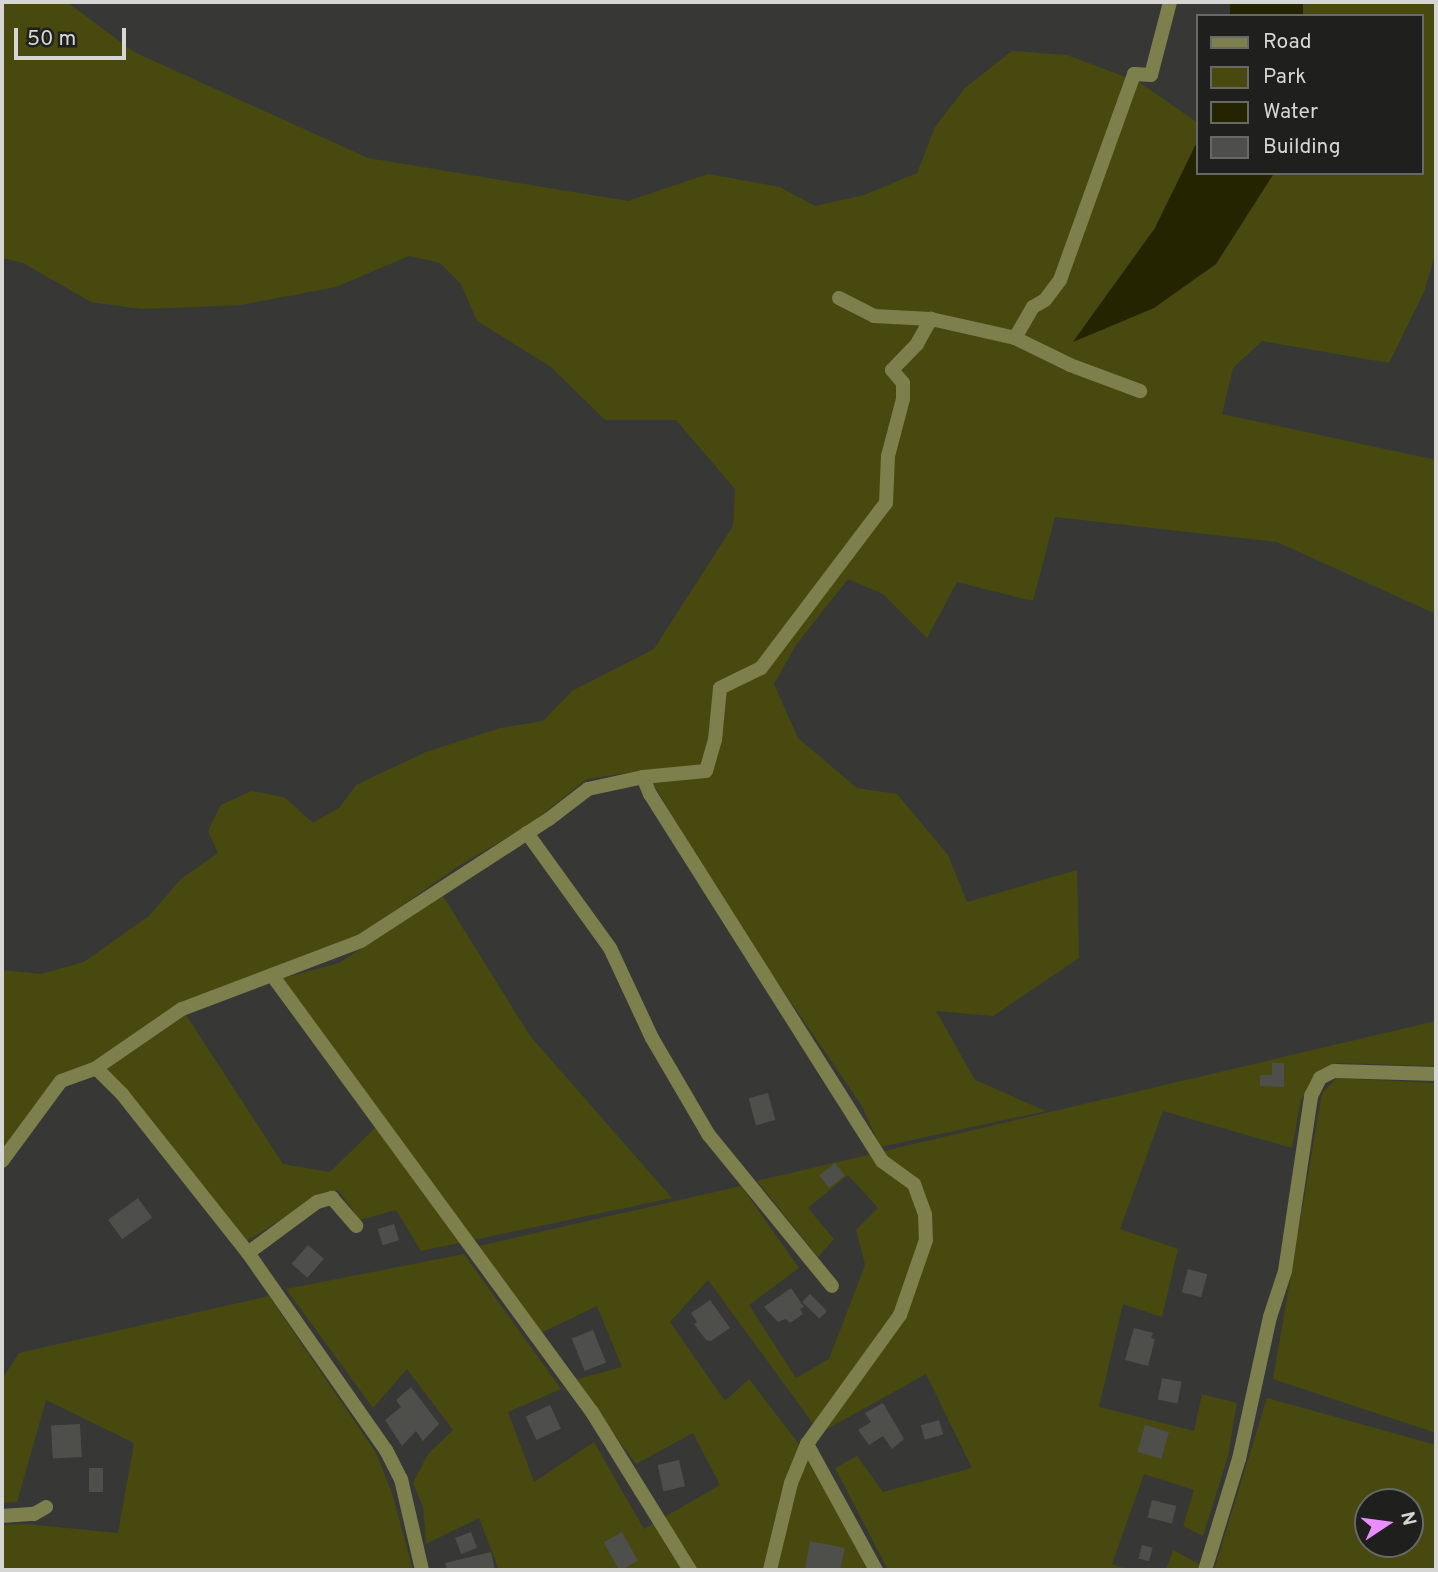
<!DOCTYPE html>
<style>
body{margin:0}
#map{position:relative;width:1438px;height:1572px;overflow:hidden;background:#373835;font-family:Overpass,sans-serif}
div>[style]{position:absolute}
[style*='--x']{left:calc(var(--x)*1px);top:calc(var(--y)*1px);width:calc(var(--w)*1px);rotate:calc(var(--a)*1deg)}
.green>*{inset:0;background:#47490f}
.water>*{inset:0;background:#242500;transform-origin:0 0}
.building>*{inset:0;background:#4e4e4b;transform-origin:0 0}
.street>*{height:14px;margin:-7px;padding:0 7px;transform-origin:7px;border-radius:7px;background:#7d7f4c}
span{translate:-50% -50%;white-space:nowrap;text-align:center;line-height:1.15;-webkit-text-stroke:5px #1f1f1d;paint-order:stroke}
.frame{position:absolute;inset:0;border:4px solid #d6d6d5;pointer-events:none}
.legend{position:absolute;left:1196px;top:14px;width:228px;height:161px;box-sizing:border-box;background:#1f1f1d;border:2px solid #686867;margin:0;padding:9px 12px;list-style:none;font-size:21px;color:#d6d6d5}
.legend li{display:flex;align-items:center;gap:14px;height:35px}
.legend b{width:35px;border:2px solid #686867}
.north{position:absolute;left:1354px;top:1488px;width:70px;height:70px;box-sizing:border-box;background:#1f1f1d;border:2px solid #686867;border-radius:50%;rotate:77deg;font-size:19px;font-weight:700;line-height:28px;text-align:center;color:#d6d6d5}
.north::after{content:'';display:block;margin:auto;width:24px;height:32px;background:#ea8dfd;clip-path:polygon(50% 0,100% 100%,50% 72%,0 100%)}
.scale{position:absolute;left:14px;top:28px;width:112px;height:32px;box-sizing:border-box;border:4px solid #d6d6d5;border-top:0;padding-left:9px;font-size:21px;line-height:24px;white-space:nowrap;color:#d6d6d5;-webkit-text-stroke:5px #1f1f1d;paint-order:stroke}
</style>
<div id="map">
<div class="green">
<div style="clip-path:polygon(2px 2px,67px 2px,134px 52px,368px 158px,628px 201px,708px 174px,780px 187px,815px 206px,864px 195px,917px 173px,935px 127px,965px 88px,1012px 51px,1067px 55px,1139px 82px,1198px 123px,1198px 140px,1155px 228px,1074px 340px,1216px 264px,1274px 173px,1422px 173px,1422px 16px,1302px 16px,1303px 2px,1436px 2px,1436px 252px,1424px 292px,1389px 363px,1262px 341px,1233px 368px,1222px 414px,1436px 460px,1436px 614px,1277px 542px,1055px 517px,1033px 601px,957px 582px,927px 638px,883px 594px,848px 579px,796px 645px,774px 684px,798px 738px,857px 788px,897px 794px,948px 855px,967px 902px,1077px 870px,1079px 958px,993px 1016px,936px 1011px,975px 1080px,1046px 1111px,880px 1147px,862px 1106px,738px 925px,654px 785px,642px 771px,587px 779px,529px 825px,457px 867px,360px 935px,183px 1002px,96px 1061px,60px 1076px,2px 1155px,2px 970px,41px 974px,84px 962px,149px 916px,181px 879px,218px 853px,208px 831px,221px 805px,251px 791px,284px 797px,313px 823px,340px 807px,356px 785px,426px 752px,500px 728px,543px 721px,572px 691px,654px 649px,733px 526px,735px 489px,676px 420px,605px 420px,551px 367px,477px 321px,461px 284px,440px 263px,409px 256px,336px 287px,241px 305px,141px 309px,91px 302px,23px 263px,2px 258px)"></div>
<div style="clip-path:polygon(443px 896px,530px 1036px,672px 1198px,421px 1251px,396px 1210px,360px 1220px,338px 1190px,309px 1202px,245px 1242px,130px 1094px,105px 1070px,186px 1015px,283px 1164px,330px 1172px,384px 1119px,280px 979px,339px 963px)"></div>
<div style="clip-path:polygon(1436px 1021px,1436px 1066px,1334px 1063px,1301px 1099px,1292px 1148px,1163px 1111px,1120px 1229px,1178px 1249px,1162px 1317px,1123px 1304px,1099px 1407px,1194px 1431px,1202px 1394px,1237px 1403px,1228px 1456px,1203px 1536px,1183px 1526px,1194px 1490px,1144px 1474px,1112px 1564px,1129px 1570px,888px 1570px,835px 1468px,857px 1456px,883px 1492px,972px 1468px,926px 1374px,820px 1433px,708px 1280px,670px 1322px,725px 1401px,749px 1379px,812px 1461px,869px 1570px,499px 1570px,479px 1518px,426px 1544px,423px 1507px,413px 1483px,428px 1454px,453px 1430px,407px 1369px,373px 1408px,286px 1289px,464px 1254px,561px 1389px,508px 1412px,534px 1482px,594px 1442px,644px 1529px,720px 1485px,693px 1433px,636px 1464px,574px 1380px,622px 1367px,597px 1306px,541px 1333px,479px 1246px,741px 1186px,799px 1268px,749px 1305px,796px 1378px,829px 1359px,865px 1265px,856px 1230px,878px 1208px,848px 1175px,808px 1208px,834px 1239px,818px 1257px,757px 1181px)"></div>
<div style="clip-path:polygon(1337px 1078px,1436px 1083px,1436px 1433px,1273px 1379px,1322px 1093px)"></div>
<div style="clip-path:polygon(269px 1296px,376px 1453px,392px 1493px,413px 1570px,2px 1570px,2px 1525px,27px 1524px,118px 1533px,134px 1443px,46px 1400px,17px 1502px,2px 1503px,2px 1379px,19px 1353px)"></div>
<div style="clip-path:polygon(evenodd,1267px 1398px,1436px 1445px,1436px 1570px,1214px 1570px,1267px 1398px,1368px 1502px,1410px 1502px,1410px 1544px,1368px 1544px,1368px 1502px)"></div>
<div style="clip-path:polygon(1173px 1550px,1199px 1564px,1197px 1570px,1166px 1570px)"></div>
</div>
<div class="water">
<div style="left:1230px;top:2px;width:73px;height:14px"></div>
<div style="clip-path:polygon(1198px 140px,1198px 173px,1274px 173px,1216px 264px,1154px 308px,1073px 342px,1155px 228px)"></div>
</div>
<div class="building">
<div style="clip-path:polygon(1272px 1063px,1284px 1063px,1284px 1087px,1260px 1086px,1260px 1075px,1272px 1075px)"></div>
<div style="left:768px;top:1093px;width:28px;height:20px;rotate:75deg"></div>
<div style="left:835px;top:1163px;width:16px;height:20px;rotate:52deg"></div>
<div style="left:138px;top:1198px;width:24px;height:37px;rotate:54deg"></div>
<div style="left:394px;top:1224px;width:17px;height:17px;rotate:73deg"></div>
<div style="left:308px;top:1245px;width:21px;height:25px;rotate:41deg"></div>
<div style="left:1188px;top:1269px;width:20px;height:24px;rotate:15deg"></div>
<div style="clip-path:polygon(791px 1288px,804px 1307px,800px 1309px,803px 1314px,790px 1323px,786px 1319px,778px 1322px,764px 1307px)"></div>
<div style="left:810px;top:1294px;width:24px;height:11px;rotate:45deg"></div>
<div style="clip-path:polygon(710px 1300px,730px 1328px,711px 1341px,706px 1340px,694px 1324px,697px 1322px,691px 1313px)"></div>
<div style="clip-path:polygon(1134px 1328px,1153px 1333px,1151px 1338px,1155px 1339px,1148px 1366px,1125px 1360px)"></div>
<div style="left:593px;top:1330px;width:35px;height:23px;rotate:68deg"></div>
<div style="left:1162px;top:1378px;width:20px;height:22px;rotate:11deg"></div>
<div style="clip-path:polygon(411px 1387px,439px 1424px,423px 1441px,416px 1431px,402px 1446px,385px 1420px,401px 1407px,396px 1400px)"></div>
<div style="clip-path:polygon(883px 1403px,904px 1439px,892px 1449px,883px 1436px,869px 1445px,858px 1430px,871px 1422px,865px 1413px)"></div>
<div style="left:550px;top:1405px;width:26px;height:27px;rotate:65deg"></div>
<div style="left:939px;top:1420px;width:15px;height:19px;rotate:74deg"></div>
<div style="left:80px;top:1424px;width:33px;height:29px;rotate:87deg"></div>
<div style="left:1145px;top:1425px;width:25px;height:28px;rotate:16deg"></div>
<div style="left:679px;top:1460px;width:27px;height:22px;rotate:77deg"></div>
<div style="left:89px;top:1468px;width:14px;height:24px"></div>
<div style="left:1152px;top:1500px;width:25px;height:18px;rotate:14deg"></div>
<div style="left:471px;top:1532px;width:17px;height:17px;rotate:69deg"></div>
<div style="left:622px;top:1532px;width:33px;height:21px;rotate:61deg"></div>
<div style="clip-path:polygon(810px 1541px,845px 1548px,840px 1570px,805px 1570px)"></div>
<div style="left:1142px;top:1545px;width:11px;height:14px;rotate:15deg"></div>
<div style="clip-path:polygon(491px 1552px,495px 1570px,447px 1570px,445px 1563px)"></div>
</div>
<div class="street">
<div style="--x:839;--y:298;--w:39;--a:27"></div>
<div style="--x:874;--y:316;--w:57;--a:3"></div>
<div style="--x:931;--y:319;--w:86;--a:12.7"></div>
<div style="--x:1015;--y:338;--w:36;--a:-60"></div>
<div style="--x:1033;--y:307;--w:14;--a:-30"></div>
<div style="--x:1045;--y:300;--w:25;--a:-53"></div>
<div style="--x:1060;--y:280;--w:219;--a:-70.2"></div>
<div style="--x:1134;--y:74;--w:17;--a:3"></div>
<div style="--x:1151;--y:75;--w:75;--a:-75.4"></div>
<div style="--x:1015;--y:338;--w:61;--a:26.1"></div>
<div style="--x:1070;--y:365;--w:75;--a:20.4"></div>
<div style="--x:643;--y:777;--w:18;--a:68"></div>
<div style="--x:650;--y:794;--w:434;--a:57.7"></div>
<div style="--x:882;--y:1161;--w:39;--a:36"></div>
<div style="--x:914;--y:1184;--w:32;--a:70"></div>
<div style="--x:925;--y:1214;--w:26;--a:88"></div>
<div style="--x:926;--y:1240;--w:79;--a:109.1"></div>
<div style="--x:900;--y:1315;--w:159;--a:125.8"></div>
<div style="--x:807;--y:1444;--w:42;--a:112.3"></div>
<div style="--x:791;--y:1483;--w:89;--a:103.6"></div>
<div style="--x:527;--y:833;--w:142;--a:54.2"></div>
<div style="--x:610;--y:948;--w:99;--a:65"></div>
<div style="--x:652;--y:1038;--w:111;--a:59.7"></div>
<div style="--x:708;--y:1134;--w:196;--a:50.8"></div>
<div style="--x:272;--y:975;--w:542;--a:53.79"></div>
<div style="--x:592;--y:1412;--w:186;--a:58.2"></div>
<div style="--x:96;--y:1068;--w:37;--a:45"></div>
<div style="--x:122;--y:1094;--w:203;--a:51.6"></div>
<div style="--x:248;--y:1253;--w:241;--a:55"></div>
<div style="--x:386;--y:1450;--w:33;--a:63"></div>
<div style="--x:401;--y:1479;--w:93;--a:77"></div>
<div style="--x:2;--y:1161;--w:99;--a:-53.6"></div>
<div style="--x:61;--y:1081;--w:37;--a:-20"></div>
<div style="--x:96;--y:1068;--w:104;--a:-34.5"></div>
<div style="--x:182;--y:1009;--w:191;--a:-20.8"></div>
<div style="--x:361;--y:941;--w:224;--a:-33"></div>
<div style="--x:549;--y:819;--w:49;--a:-37.6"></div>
<div style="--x:588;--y:789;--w:56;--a:-12.3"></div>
<div style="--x:643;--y:777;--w:63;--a:-5.4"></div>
<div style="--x:706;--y:771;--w:32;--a:-74"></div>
<div style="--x:715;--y:740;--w:52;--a:-84.5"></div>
<div style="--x:720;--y:688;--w:46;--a:-26"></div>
<div style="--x:761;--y:668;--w:207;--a:-52.9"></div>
<div style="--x:886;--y:503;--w:47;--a:-87.6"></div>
<div style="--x:888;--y:456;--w:59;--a:-75.3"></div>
<div style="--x:903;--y:399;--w:16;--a:-90"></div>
<div style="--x:903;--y:383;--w:17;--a:-130"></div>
<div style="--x:892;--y:370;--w:36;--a:-46"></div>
<div style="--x:917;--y:344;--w:29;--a:-61"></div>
<div style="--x:248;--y:1253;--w:86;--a:-36.5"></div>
<div style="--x:317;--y:1202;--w:16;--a:-15"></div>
<div style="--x:332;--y:1198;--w:37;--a:49"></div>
<div style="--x:807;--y:1444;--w:144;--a:61.3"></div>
<div style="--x:2;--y:1516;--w:32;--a:-4"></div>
<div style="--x:34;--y:1514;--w:14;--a:-30"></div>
<div style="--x:1205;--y:1570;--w:116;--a:-73"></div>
<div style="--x:1239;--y:1459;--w:145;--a:-77.7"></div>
<div style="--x:1270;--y:1317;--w:48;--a:-71.9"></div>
<div style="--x:1285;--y:1271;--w:177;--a:-81.5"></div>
<div style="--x:1311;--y:1096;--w:20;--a:-63"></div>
<div style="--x:1320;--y:1078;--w:16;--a:-27"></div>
<div style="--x:1334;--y:1071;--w:102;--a:1.7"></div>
</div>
<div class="frame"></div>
<ul class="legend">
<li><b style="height:9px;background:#7d7f4c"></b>Road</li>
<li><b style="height:19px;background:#47490f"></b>Park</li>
<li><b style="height:19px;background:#242500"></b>Water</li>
<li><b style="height:19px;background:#4e4e4b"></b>Building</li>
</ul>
<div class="north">N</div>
<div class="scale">50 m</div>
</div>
